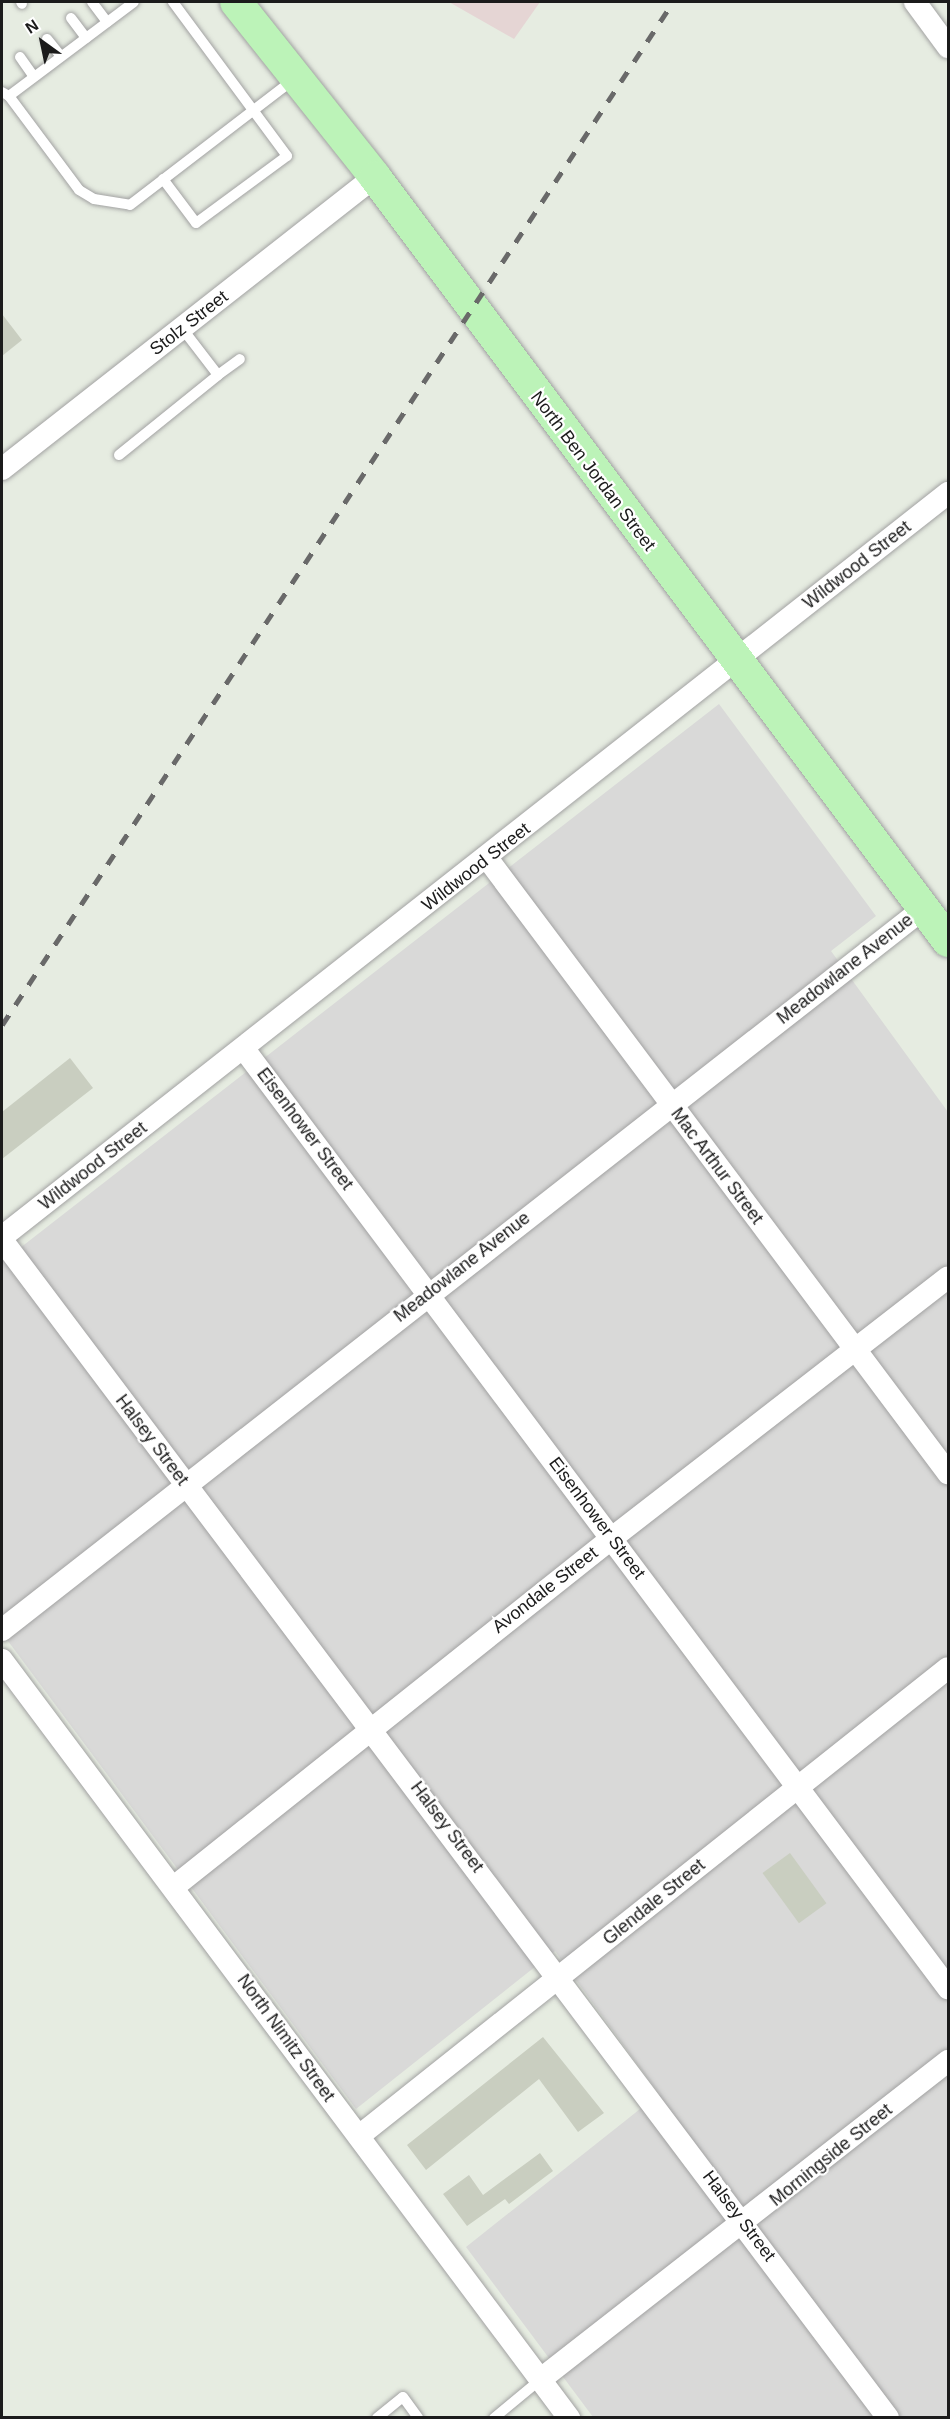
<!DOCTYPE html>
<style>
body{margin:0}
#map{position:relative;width:950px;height:2419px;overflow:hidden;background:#e6ece1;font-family:Helvetica,sans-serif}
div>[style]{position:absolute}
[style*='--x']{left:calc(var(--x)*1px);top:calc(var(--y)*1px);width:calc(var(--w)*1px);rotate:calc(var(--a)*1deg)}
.residential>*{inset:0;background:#d9d9d8}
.industrial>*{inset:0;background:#e5d5d4}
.building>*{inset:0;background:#c9cec0;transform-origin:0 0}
.roads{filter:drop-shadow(0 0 2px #a2a2a2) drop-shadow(0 0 2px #a2a2a2)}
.lane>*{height:10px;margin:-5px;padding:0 5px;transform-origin:5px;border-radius:5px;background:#fff}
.street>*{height:22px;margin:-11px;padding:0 11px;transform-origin:11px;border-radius:11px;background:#fff}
.secondary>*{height:32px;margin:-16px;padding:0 16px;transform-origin:16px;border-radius:16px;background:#bcf3b8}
.rail>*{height:4.5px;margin-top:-2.25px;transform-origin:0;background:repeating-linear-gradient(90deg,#696969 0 12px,transparent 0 24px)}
span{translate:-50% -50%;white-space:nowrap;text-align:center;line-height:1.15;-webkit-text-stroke:4.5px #fff;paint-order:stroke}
.street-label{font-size:18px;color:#1b1b1b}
.frame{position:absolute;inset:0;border:3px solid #1b1b1b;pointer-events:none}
.north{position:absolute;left:12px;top:12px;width:60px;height:60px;-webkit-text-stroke:4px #fff;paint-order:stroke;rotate:327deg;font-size:16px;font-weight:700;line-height:24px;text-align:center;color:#1b1b1b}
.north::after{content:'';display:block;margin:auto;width:21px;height:27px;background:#1b1b1b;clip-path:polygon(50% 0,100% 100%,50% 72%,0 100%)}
</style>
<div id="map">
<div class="residential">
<div style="clip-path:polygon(719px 704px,876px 916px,831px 951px,948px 1112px,948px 2417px,593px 2417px,466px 2247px,659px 2094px,555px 1951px,356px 2109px,2px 1633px,2px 1262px)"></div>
</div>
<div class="industrial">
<div style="clip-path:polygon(449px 2px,540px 2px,514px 39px)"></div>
</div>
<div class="building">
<div style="clip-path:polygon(2px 314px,22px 340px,2px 356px)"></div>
<div style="clip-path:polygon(70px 1058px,93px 1088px,2px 1159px,2px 1112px)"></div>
<div style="left:790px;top:1853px;width:62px;height:34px;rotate:54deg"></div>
<div style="clip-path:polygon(543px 2037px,604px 2113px,578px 2132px,539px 2079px,426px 2170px,407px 2145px)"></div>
<div style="clip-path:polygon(540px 2153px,553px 2171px,509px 2204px,505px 2199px,467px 2226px,443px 2194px,469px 2175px,483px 2195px)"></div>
</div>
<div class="roads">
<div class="lane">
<div style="--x:21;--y:2;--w:2;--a:63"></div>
<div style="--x:92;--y:2;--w:25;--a:53"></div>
<div style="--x:71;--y:18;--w:25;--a:53"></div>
<div style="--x:47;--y:39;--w:22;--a:51"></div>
<div style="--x:20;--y:57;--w:24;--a:55"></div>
<div style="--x:2;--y:92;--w:8;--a:30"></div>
<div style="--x:9;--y:96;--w:156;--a:-36.9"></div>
<div style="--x:9;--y:96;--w:117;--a:53.3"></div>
<div style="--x:79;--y:190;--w:17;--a:31"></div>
<div style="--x:94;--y:199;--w:36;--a:9"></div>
<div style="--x:130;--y:205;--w:207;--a:-37.5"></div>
<div style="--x:163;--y:179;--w:55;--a:53.1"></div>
<div style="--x:196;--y:223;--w:113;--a:-36.4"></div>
<div style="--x:287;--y:156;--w:192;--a:-126.5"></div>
<div style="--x:218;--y:375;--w:27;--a:-36"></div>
<div style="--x:119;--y:455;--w:127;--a:-38.9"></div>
<div style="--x:218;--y:375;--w:59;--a:-127.5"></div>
<div style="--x:377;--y:2418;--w:33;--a:-39"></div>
<div style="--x:403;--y:2397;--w:26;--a:54"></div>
<div style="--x:494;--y:2418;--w:61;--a:-39.7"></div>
</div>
<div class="street">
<div style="--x:915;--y:2;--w:56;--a:53.7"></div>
<div style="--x:2;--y:469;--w:474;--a:-38.1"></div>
<div style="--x:487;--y:858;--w:769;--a:53.15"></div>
<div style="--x:244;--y:1049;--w:1174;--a:53.14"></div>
<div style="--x:2;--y:1237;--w:1204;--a:-38.18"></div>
<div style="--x:2;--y:1240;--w:1474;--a:53.05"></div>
<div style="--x:2;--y:1630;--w:1171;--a:-38.06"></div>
<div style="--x:2;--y:1660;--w:947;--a:53.2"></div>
<div style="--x:175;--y:1886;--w:559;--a:-38.53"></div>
<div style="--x:612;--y:1538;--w:425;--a:-37.8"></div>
<div style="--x:359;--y:2136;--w:752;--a:-38.47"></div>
<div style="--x:541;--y:2379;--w:517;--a:-38"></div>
</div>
<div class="secondary">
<div style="--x:236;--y:2;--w:223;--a:51.5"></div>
<div style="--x:375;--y:177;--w:955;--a:53.13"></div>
</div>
</div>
<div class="rail">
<div style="--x:2;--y:1025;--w:1223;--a:-56.74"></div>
</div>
<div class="street-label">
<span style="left:189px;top:323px;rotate:-38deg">Stolz Street</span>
<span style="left:593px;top:471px;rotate:53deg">North Ben Jordan Street</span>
<span style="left:857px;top:565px;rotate:-38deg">Wildwood Street</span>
<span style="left:476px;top:867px;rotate:-38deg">Wildwood Street</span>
<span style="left:845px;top:969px;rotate:-38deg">Meadowlane Avenue</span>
<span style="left:305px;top:1129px;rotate:53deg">Eisenhower Street</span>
<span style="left:93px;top:1166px;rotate:-38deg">Wildwood Street</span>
<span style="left:717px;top:1166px;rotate:53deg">Mac Arthur Street</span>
<span style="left:462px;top:1267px;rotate:-38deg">Meadowlane Avenue</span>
<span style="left:152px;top:1440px;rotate:53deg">Halsey Street</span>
<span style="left:597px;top:1518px;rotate:53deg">Eisenhower Street</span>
<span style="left:545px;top:1590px;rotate:-38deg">Avondale Street</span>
<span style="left:447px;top:1827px;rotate:53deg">Halsey Street</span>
<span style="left:654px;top:1902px;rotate:-39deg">Glendale Street</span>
<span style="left:286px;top:2038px;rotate:54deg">North Nimitz Street</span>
<span style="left:831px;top:2155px;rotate:-39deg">Morningside Street</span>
<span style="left:739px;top:2216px;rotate:53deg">Halsey Street</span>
</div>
<div class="frame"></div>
<div class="north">N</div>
</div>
